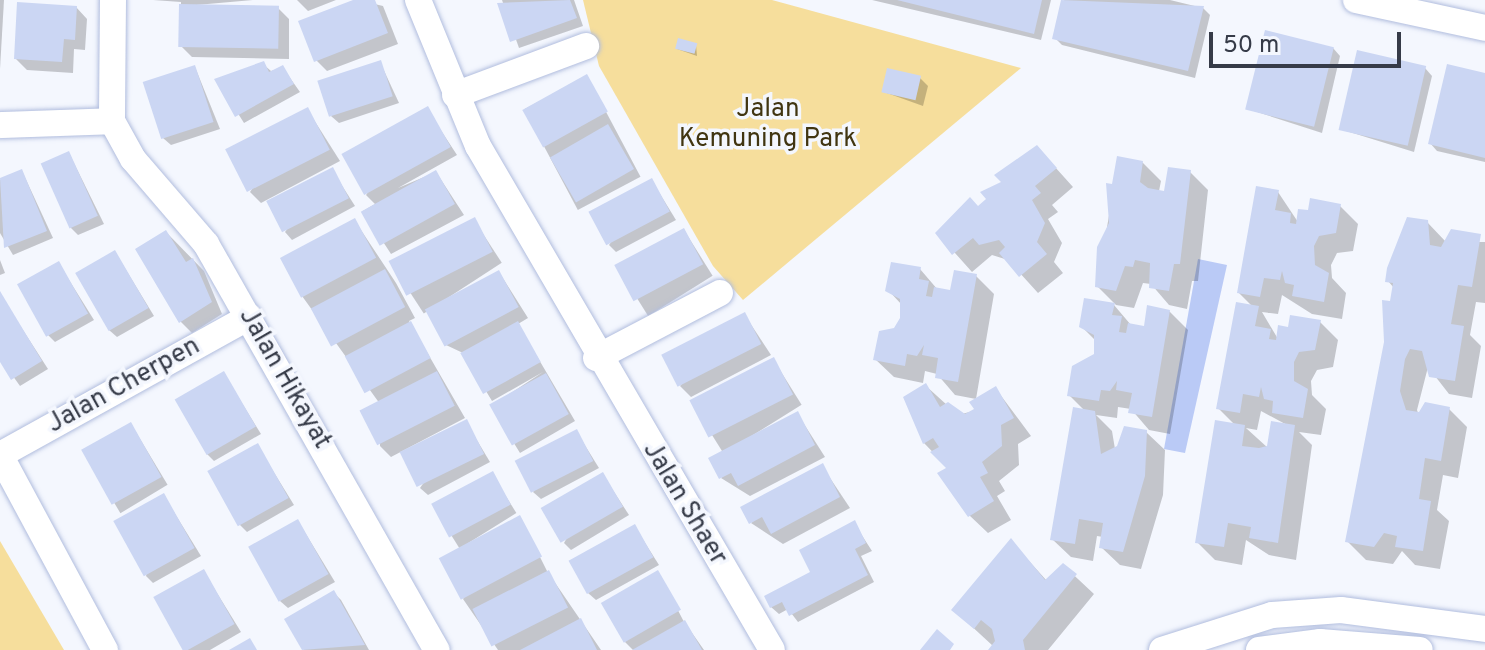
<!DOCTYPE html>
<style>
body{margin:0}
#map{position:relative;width:1485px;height:650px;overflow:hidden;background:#f4f7fe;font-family:Overpass,sans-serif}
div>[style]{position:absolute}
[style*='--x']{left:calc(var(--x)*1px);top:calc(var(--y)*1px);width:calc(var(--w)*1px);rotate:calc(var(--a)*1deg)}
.green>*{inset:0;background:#f6de9c}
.water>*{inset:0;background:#bacaf6}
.shadow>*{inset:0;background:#0003;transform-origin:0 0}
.building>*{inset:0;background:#cbd6f3;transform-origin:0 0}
.roads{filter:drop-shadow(0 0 2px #b1bdde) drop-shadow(0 0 2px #b1bdde)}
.minor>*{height:26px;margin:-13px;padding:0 13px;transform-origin:13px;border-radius:13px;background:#fff}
span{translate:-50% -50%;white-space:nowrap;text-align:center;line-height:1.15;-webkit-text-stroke:7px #f4f7fe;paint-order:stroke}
.park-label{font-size:26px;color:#413511}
.street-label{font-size:26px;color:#363b48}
.scale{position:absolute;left:1209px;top:32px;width:192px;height:36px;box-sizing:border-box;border:4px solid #363b48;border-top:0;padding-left:10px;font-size:24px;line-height:28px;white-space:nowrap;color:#363b48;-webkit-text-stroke:6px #f4f7fe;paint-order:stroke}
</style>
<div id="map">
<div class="green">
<div style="clip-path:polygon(583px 0,772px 0,1021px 68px,743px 300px,713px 266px,599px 66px)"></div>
<div style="clip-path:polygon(0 541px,64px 650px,0 650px)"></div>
</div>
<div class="water">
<div style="clip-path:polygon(1198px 259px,1227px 265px,1185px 453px,1164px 449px)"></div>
</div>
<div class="shadow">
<div style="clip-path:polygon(0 0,4px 0,0 69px)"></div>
<div style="clip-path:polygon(153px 0,253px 0,185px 6px,278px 8px,289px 19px,289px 59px,192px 57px,181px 46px,181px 2px)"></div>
<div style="clip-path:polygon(297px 0,336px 0,308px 11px)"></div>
<div style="clip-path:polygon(358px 0,383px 6px,398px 44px,327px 71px,316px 60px)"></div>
<div style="clip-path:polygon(502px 0,574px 0,583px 26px,519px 48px)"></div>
<div style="clip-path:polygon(872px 0,1051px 0,1041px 40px)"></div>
<div style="clip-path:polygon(1064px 0,1170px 0,1203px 8px,1210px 15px,1195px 78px,1062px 45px,1055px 38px)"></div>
<div style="clip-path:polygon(76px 7px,87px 19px,85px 50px,74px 49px,73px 73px,27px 70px,16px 59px)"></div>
<div style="clip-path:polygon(696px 45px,697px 56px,677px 49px)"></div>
<div style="clip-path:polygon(1333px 48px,1340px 56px,1322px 133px,1248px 109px)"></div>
<div style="clip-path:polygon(380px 62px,399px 103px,339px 123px,331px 116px)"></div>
<div style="clip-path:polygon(263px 64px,271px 71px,283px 68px,300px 92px,244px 123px,217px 80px)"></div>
<div style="clip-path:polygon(195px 67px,220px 129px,171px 145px,163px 138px)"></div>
<div style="clip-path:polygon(1425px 68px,1432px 76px,1414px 152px,1340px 129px)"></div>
<div style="clip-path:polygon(1485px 75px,1485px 162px,1437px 151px,1430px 143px)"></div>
<div style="left:587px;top:76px;width:114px;height:71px;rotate:62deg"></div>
<div style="clip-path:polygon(920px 78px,928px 86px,923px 106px,884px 92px)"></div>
<div style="clip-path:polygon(307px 109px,340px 161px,261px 203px,250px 192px)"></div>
<div style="clip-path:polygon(427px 109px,457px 155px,398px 188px,436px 172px,464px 215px,391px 254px,363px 211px,375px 204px,366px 195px)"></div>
<div style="clip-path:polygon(1037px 147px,1073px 187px,1052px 205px,1058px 212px,1048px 219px,1062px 243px,1054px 262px,1063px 273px,1038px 293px,1008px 260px,992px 255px,972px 272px,938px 234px,979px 208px)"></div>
<div style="clip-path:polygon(69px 153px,104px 224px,78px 235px,71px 228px)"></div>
<div style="clip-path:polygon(1142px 162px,1161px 181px,1159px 191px,1166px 193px,1190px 172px,1208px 190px,1198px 281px,1192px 281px,1187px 309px,1169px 305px,1151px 284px,1143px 283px,1134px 308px,1116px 305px,1097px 286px,1114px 186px)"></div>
<div style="clip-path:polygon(332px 170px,355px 206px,292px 240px,285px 232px)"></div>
<div style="clip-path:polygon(22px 171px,53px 238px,13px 255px,0 233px,0 180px)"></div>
<div style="clip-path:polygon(652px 181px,676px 220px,616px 252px,609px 245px)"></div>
<div style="clip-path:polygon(evenodd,1278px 192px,1298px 222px,1340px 206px,1358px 224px,1353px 251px,1337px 253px,1331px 265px,1332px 278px,1346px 293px,1342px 319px,1312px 314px,1282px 295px,1278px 314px,1262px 312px,1278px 339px,1320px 322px,1338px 340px,1333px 367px,1317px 370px,1311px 381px,1312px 395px,1326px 409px,1321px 435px,1299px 432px,1312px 445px,1296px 560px,1269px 555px,1246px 540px,1242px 565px,1215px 560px,1197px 542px,1235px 425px,1218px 408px,1253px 307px,1239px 293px,1278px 192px,1261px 411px,1287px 425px,1268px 448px,1246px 428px,1257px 430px,1261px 411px)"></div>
<div style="left:474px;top:220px;width:51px;height:93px;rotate:57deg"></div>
<div style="clip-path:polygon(355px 221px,396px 283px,415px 318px,409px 321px,465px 418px,391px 457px,380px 446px,380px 404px,302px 296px)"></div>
<div style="clip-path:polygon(1427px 222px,1446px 242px,1485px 242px,1485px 303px,1476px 302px,1470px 335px,1481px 346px,1472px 398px,1449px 394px,1428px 367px,1417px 410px,1419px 416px,1449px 409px,1467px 427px,1458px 478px,1443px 475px,1437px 510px,1449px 521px,1440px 569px,1415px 565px,1402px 551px,1393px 564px,1366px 560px,1348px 542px,1386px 343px,1394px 288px,1388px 281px)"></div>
<div style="left:684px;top:230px;width:54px;height:76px;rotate:58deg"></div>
<div style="clip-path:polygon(166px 232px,204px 271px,222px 314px,192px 333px,181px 322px)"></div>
<div style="clip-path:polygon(115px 252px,154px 316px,117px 337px,109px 330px)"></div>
<div style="clip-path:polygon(0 260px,5px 273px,0 275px)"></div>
<div style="clip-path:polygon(59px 264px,94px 320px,55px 342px,48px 335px)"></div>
<div style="clip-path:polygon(920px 269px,938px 290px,952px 293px,976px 276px,994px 294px,976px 399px,955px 395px,937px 374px,925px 371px,923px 383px,894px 377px,875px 359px,902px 319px,902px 305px,888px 290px)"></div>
<div style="clip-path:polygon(499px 272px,528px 318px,518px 324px,575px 421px,520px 453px,491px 406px,543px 372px,492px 401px,463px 353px,446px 345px)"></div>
<div style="clip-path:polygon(1px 296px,48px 369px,20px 386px,0 358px)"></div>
<div style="clip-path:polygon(1114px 305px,1131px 325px,1145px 328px,1169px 311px,1188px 330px,1170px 434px,1149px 430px,1131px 409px,1118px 407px,1117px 418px,1096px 415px,1112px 431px,1115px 449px,1146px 432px,1165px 450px,1163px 495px,1141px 569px,1120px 565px,1101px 547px,1103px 537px,1097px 536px,1093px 561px,1071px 557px,1052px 539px,1085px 411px,1069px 395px,1096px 355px,1096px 341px,1081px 326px)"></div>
<div style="clip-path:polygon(744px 314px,771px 355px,691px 397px,680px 386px)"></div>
<div style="left:773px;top:359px;width:54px;height:92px;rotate:58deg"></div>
<div style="clip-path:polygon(224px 374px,261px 434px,214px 461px,207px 454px)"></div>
<div style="clip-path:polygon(926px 386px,958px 415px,977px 410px,996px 389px,1031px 436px,1018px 444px,1019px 465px,999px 481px,1005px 491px,997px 496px,1011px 520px,988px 533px,969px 515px,949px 469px,924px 443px)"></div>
<div style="clip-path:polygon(797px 413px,825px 457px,750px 496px,721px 478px)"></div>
<div style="clip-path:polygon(466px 422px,490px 462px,428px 495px,420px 488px)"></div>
<div style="left:131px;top:424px;width:71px;height:55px;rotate:59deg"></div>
<div style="clip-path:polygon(576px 431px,599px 468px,541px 499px,533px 492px)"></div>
<div style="clip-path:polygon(257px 445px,294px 505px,247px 532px,240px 525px)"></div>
<div style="clip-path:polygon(822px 466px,850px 508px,783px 544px,751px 523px)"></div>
<div style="left:492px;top:474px;width:46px;height:67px;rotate:58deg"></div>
<div style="clip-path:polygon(603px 475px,629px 515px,571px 550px,564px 543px)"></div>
<div style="clip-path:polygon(164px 496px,201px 556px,153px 583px,146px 576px)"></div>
<div style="clip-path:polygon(520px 517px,547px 571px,601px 650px,498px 650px,463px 599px)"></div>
<div style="clip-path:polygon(298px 521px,335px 582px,288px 608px,280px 601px)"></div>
<div style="clip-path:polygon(854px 523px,872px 551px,861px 556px,874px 582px,798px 622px,788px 609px,779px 614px,771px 607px,813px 573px)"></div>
<div style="clip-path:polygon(635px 527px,659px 565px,596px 600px,588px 593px)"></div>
<div style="clip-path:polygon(1011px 541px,1047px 581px,1063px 565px,1094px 594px,1048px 650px,989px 650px,993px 646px,954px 610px)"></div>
<div style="clip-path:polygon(204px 572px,241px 632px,210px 650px,186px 650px,157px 599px)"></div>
<div style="clip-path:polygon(658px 572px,683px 620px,704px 650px,633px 650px,625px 642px)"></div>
<div style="clip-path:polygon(334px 593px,341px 600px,369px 650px,304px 650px,287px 620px)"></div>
</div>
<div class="building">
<div style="clip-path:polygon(353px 0,375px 0,388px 33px,314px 62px,298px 21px)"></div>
<div style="clip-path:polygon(570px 0,577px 18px,510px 42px,497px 3px)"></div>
<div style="clip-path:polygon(897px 0,1042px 0,1034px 34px)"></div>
<div style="clip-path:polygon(1061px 0,1204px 6px,1188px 71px,1052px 39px)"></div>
<div style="clip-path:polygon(17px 2px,77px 6px,75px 40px,64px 39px,62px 62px,14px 59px)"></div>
<div style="left:179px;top:4px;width:100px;height:43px;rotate:1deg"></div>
<div style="left:1265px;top:30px;width:71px;height:82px;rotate:14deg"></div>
<div style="left:678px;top:38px;width:20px;height:11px;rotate:15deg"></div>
<div style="left:1357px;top:50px;width:71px;height:82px;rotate:13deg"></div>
<div style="left:381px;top:60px;width:38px;height:67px;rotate:72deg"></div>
<div style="clip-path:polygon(264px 61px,269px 72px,283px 65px,294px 84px,235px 117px,214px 79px)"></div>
<div style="clip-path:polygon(1447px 64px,1485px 73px,1485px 158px,1428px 144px)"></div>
<div style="left:195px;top:65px;width:60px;height:55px;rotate:72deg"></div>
<div style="left:887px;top:68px;width:35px;height:25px;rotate:13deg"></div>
<div style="left:587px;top:74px;width:43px;height:74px;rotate:61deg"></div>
<div style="left:428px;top:106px;width:47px;height:99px;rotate:61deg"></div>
<div style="left:308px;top:107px;width:48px;height:93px;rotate:63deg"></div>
<div style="left:608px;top:124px;width:52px;height:67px;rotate:60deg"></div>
<div style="clip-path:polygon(1037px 145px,1057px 168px,1035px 186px,1041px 193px,1032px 200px,1045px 223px,1037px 242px,1047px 254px,1019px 277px,999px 253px,1005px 247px,999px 240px,979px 245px,973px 238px,952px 255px,935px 233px,970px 197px,978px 206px,986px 199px,980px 192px,1001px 182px,994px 175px)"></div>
<div style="left:69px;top:151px;width:71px;height:31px;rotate:66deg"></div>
<div style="clip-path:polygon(1117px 156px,1143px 161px,1140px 182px,1148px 188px,1164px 191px,1168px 167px,1191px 170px,1180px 264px,1174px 264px,1169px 291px,1149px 288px,1150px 263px,1135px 260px,1133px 267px,1125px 266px,1116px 291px,1095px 287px,1097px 247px,1109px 223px,1106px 183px,1112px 184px)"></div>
<div style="left:333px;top:167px;width:35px;height:75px;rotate:63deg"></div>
<div style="clip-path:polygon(22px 169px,47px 231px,4px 248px,0 178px)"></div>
<div style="left:436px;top:170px;width:39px;height:86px;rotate:61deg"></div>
<div style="left:652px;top:178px;width:38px;height:72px;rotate:62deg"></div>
<div style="clip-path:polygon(1256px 186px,1279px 190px,1275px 210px,1291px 213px,1290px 223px,1296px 224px,1298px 209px,1308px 210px,1310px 198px,1341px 204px,1336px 233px,1319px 236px,1314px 246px,1315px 265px,1329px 273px,1324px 302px,1292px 296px,1294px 285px,1285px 283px,1282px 271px,1280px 280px,1264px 278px,1260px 297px,1237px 293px)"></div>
<div style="left:475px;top:217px;width:39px;height:97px;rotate:63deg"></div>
<div style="clip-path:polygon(1407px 217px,1428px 220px,1430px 245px,1441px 247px,1451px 229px,1481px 234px,1472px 287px,1458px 285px,1451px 324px,1464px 326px,1455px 381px,1429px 377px,1422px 351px,1410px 349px,1405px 359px,1400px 391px,1406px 410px,1419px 412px,1425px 402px,1450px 407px,1441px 461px,1425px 458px,1419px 499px,1431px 501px,1423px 551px,1395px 547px,1397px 536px,1384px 533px,1374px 547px,1345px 542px,1384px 342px,1382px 300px,1390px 301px,1393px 283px,1385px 282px,1387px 268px)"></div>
<div style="left:355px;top:218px;width:45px;height:85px;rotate:62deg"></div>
<div style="left:684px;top:228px;width:41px;height:79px;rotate:62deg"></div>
<div style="clip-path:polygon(166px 230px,186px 262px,193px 258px,212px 302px,179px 323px,135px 249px)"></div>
<div style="left:115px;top:250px;width:67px;height:46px;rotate:60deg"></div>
<div style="left:59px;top:261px;width:60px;height:48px;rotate:61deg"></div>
<div style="clip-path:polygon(891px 262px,921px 267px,919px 279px,929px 281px,926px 296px,932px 297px,934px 287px,950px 290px,954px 270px,977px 274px,958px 382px,935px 378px,938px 358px,922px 355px,924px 345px,917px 356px,907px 354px,905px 366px,873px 360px,879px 331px,894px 328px,900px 318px,900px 299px,885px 291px)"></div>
<div style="left:385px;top:269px;width:43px;height:84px;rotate:62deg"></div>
<div style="left:499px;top:270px;width:42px;height:84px;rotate:62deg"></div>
<div style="clip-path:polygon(0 291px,42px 361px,11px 380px,0 362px)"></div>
<div style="clip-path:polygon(1084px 298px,1115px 303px,1112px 315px,1122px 316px,1119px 332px,1126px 333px,1128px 323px,1144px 326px,1147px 305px,1170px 310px,1152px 417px,1128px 413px,1132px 393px,1116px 390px,1117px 381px,1110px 391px,1101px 390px,1099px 401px,1067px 396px,1072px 366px,1094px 354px,1094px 335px,1079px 327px)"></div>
<div style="clip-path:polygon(1236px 302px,1259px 306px,1255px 326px,1271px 329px,1269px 339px,1276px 340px,1278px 325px,1288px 327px,1290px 315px,1321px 320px,1315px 350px,1299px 352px,1294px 362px,1294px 381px,1308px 389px,1303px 418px,1272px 413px,1273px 401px,1264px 399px,1261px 387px,1259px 397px,1243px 394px,1240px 413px,1216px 409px)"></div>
<div style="left:745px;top:312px;width:36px;height:94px;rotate:63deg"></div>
<div style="left:411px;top:321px;width:42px;height:75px;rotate:62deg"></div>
<div style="left:518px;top:321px;width:47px;height:66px;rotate:61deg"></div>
<div style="left:774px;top:357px;width:42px;height:95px;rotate:63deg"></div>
<div style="left:224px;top:371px;width:64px;height:57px;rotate:60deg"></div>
<div style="left:437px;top:371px;width:39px;height:87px;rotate:63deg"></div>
<div style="left:546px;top:373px;width:47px;height:65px;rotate:61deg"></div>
<div style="clip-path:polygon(926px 383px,940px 407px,948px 402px,965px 414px,974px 409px,969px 402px,996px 386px,1014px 418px,1001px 425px,1002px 446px,982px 462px,988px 473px,980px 477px,994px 501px,968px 517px,937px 473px,946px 468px,930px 452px,939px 447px,933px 438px,923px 444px,903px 397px)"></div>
<div style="clip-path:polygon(1073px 407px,1095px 411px,1101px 454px,1117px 446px,1124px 426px,1147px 430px,1145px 476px,1123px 552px,1099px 548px,1103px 523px,1079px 519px,1075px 544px,1050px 540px)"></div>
<div style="clip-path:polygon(798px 411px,815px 445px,738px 486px,731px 473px,719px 479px,708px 458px)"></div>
<div style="left:467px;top:419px;width:39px;height:75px;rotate:64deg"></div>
<div style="clip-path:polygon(1215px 420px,1245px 425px,1242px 446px,1259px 448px,1267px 446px,1271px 421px,1295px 425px,1278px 543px,1249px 538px,1251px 527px,1228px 523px,1224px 547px,1195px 543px)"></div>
<div style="left:131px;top:422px;width:63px;height:57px;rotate:61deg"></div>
<div style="left:577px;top:429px;width:36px;height:70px;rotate:63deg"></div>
<div style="left:258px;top:443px;width:63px;height:58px;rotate:61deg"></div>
<div style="clip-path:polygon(823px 463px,840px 497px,771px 534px,762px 517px,749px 524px,740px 507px)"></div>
<div style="left:493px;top:471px;width:38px;height:70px;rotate:62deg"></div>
<div style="left:603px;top:472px;width:40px;height:72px;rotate:60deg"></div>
<div style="left:164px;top:493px;width:63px;height:58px;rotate:61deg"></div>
<div style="left:520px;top:515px;width:47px;height:92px;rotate:62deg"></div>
<div style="left:298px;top:519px;width:63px;height:57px;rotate:61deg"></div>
<div style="clip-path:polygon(855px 520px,866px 543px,855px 549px,868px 575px,789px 616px,782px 602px,770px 608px,764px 596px,810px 572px,799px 550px)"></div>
<div style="left:635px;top:524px;width:38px;height:76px;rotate:61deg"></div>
<div style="clip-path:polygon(1011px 538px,1045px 580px,1063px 563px,1077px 574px,1023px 640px,1025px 650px,988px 650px,995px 641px,992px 629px,981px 620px,974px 629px,951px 610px)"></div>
<div style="left:204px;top:569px;width:63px;height:58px;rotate:61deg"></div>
<div style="left:549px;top:570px;width:42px;height:86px;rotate:63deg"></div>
<div style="left:658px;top:570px;width:46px;height:66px;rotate:60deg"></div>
<div style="clip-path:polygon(334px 590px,365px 645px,302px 650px,284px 619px)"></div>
<div style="clip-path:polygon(581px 618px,597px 650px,520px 650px)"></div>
<div style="clip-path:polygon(685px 620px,702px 650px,632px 650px)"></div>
<div style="clip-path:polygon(937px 629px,954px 644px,950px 650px,920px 650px)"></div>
<div style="clip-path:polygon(250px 638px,257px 650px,229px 650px)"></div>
</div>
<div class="roads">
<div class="minor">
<div style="--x:113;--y:0;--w:121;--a:90.5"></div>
<div style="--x:112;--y:121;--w:43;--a:61.1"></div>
<div style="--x:133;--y:159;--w:112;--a:49.3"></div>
<div style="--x:206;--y:244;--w:467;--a:60.4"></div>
<div style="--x:418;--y:0;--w:158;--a:67.7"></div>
<div style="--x:478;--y:146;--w:583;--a:59.74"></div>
<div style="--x:1356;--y:0;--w:132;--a:12.2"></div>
<div style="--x:455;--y:95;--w:140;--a:-20.5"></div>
<div style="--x:0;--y:125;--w:112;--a:-2"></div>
<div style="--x:596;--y:358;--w:140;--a:-27.7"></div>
<div style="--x:105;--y:650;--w:221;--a:-118.3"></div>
<div style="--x:0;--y:455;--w:285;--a:-29"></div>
<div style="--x:1162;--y:650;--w:115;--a:-17.7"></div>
<div style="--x:1272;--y:615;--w:69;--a:-4.1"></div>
<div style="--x:1341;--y:610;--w:145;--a:7.5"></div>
<div style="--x:1259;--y:650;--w:62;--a:-7.5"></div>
<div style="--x:1320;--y:642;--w:100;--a:4.6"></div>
</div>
</div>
<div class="park-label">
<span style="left:768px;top:125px">Jalan<br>Kemuning Park</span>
</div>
<div class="street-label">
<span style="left:284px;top:379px;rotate:60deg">Jalan Hikayat</span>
<span style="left:124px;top:386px;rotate:-29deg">Jalan Cherpen</span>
<span style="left:684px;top:504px;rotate:59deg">Jalan Shaer</span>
</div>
<div class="scale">50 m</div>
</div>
